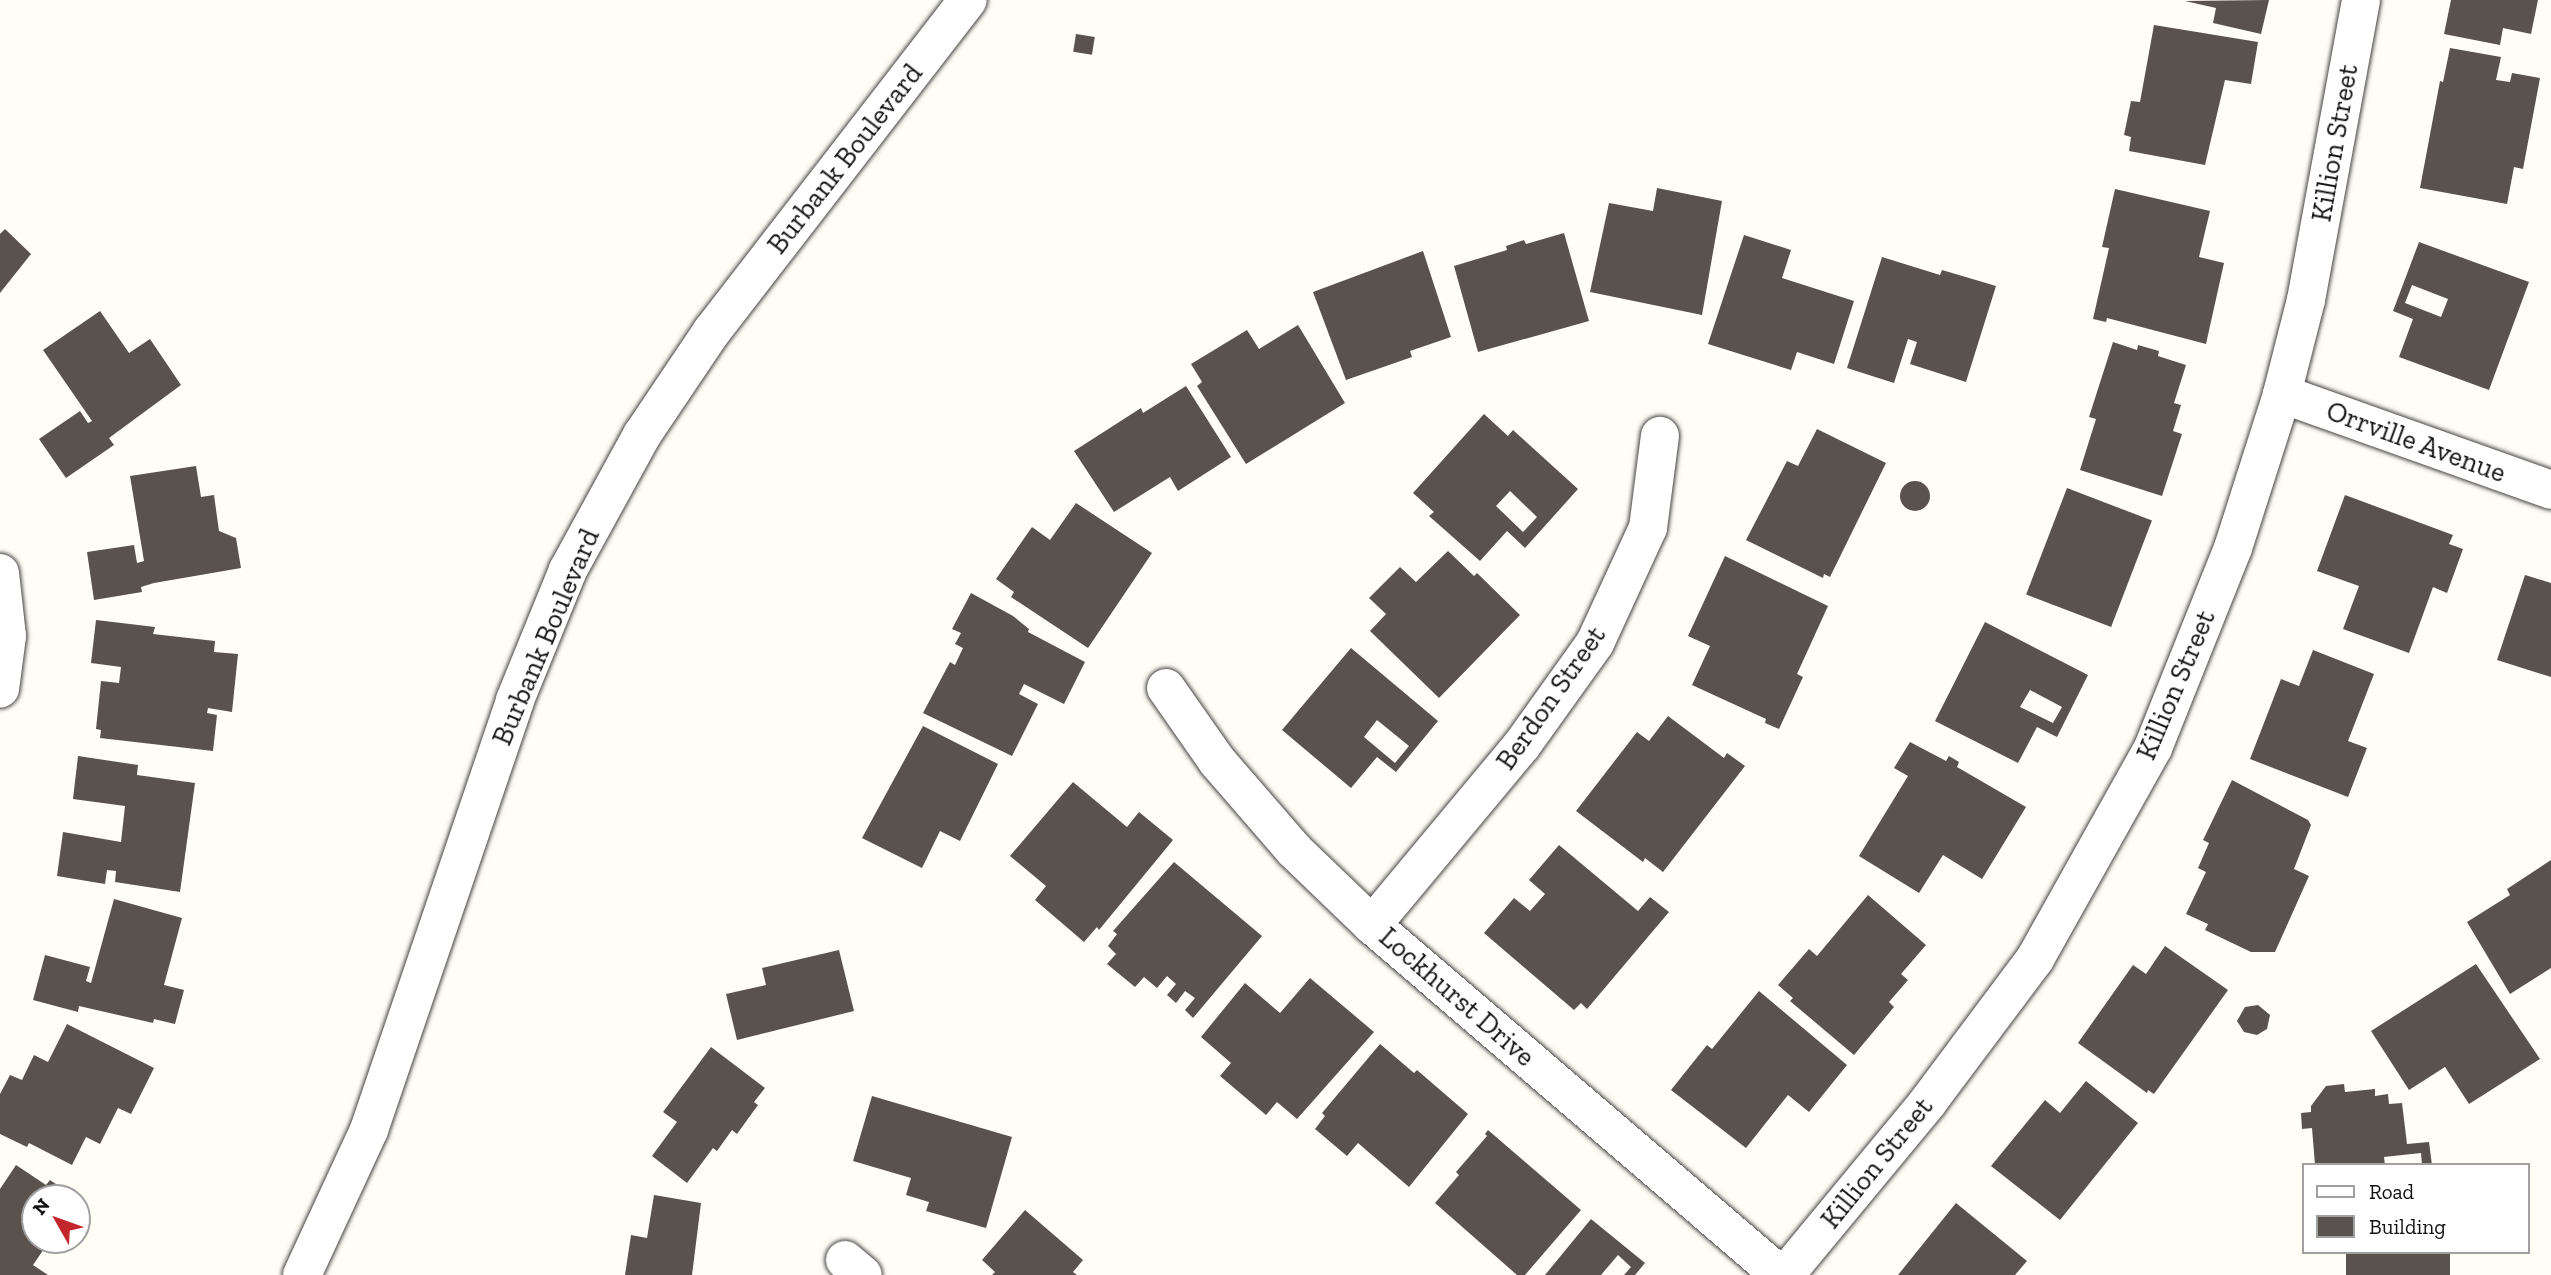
<!DOCTYPE html>
<style>
body{margin:0}
#map{position:relative;width:2551px;height:1275px;overflow:hidden;background:#fffdf5;font-family:"Zilla Slab",serif}
div>[style]{position:absolute}
[style*='--x']{left:calc(var(--x)*1px);top:calc(var(--y)*1px);width:calc(var(--w)*1px);rotate:calc(var(--a)*1deg)}
.building>*{inset:0;background:#5a524d;transform-origin:0 0}
.round{border-radius:50%}
.roads{filter:drop-shadow(0 0 2px #444) drop-shadow(0 0 2px #444)}
.minor>*{height:38px;margin:-19px;padding:0 19px;transform-origin:19px;border-radius:19px;background:#fff}
span{translate:-50% -50%;white-space:nowrap;text-align:center;line-height:1.15;-webkit-text-stroke:7px #fff;paint-order:stroke}
.street-label{font-size:28px;color:#111}
.legend{position:absolute;left:2302px;top:1163px;width:228px;height:91px;box-sizing:border-box;background:#fff;border:2px solid #a0a0a0;margin:0;padding:9px 12px;list-style:none;font-size:21px;color:#111}
.legend li{display:flex;align-items:center;gap:14px;height:35px}
.legend b{width:35px;border:2px solid #a0a0a0}
.north{position:absolute;left:21px;top:1184px;width:70px;height:70px;box-sizing:border-box;background:#fff;border:2px solid #a0a0a0;border-radius:50%;rotate:310deg;font-size:19px;font-weight:700;line-height:28px;text-align:center;color:#111}
.north::after{content:'';display:block;margin:auto;width:24px;height:32px;background:#c4262e;clip-path:polygon(50% 0,100% 100%,50% 72%,0 100%)}
</style>
<div id="map">
<div class="building">
<div style="clip-path:polygon(2269px 0,2261px 34px,2213px 23px,2216px 8px,2185px 1px)"></div>
<div style="clip-path:polygon(2451px 0,2538px 0,2531px 34px,2503px 28px,2500px 45px,2444px 34px)"></div>
<div style="clip-path:polygon(2154px 25px,2258px 42px,2251px 84px,2225px 80px,2205px 165px,2129px 151px,2131px 137px,2124px 135px,2131px 101px,2140px 102px)"></div>
<div style="left:1076px;top:34px;width:19px;height:18px;rotate:9deg"></div>
<div style="clip-path:polygon(2450px 48px,2501px 57px,2496px 80px,2510px 82px,2512px 73px,2540px 78px,2523px 169px,2514px 167px,2507px 204px,2420px 188px,2440px 81px,2443px 82px)"></div>
<div style="clip-path:polygon(1657px 188px,1722px 201px,1702px 315px,1590px 292px,1609px 203px,1653px 211px)"></div>
<div style="clip-path:polygon(2115px 189px,2210px 211px,2199px 257px,2224px 263px,2206px 344px,2107px 318px,2106px 322px,2093px 319px,2109px 248px,2102px 247px)"></div>
<div style="clip-path:polygon(5px 229px,31px 254px,0 293px,0 234px)"></div>
<div style="clip-path:polygon(1564px 233px,1589px 321px,1478px 352px,1454px 266px,1507px 250px,1506px 246px,1524px 240px,1526px 244px)"></div>
<div style="clip-path:polygon(1744px 235px,1791px 250px,1782px 278px,1854px 301px,1834px 364px,1797px 352px,1791px 370px,1708px 344px)"></div>
<div style="clip-path:polygon(evenodd,2419px 242px,2529px 282px,2489px 390px,2399px 357px,2413px 319px,2393px 311px,2419px 242px,2412px 285px,2448px 299px,2441px 317px,2405px 303px,2412px 285px)"></div>
<div style="clip-path:polygon(1423px 251px,1451px 337px,1410px 351px,1412px 357px,1346px 380px,1313px 292px)"></div>
<div style="clip-path:polygon(1882px 257px,1940px 275px,1942px 270px,1996px 286px,1966px 382px,1910px 364px,1917px 342px,1908px 339px,1894px 383px,1847px 368px)"></div>
<div style="clip-path:polygon(100px 311px,129px 353px,150px 339px,181px 385px,109px 438px,114px 445px,66px 478px,39px 439px,80px 411px,88px 423px,92px 421px,43px 350px)"></div>
<div style="clip-path:polygon(1298px 325px,1345px 403px,1246px 464px,1197px 386px,1202px 382px,1191px 364px,1247px 330px,1259px 349px)"></div>
<div style="clip-path:polygon(2113px 342px,2137px 350px,2138px 345px,2159px 351px,2158px 356px,2186px 365px,2174px 403px,2181px 405px,2173px 431px,2182px 434px,2162px 496px,2080px 470px,2096px 419px,2089px 417px)"></div>
<div style="clip-path:polygon(1186px 386px,1231px 457px,1178px 491px,1170px 477px,1114px 512px,1074px 451px,1141px 408px,1143px 413px)"></div>
<div style="clip-path:polygon(evenodd,1484px 414px,1508px 436px,1513px 430px,1578px 489px,1525px 548px,1507px 531px,1480px 561px,1429px 516px,1434px 512px,1413px 493px,1484px 414px,1510px 491px,1537px 517px,1523px 532px,1496px 506px,1510px 491px)"></div>
<div style="clip-path:polygon(1817px 429px,1886px 463px,1830px 577px,1824px 574px,1823px 578px,1746px 540px,1787px 461px,1798px 466px)"></div>
<div style="clip-path:polygon(196px 466px,201px 497px,214px 495px,219px 531px,236px 538px,241px 568px,154px 583px,141px 587px,142px 592px,94px 600px,87px 552px,134px 545px,137px 563px,144px 561px,130px 476px)"></div>
<div class="round" style="left:1900px;top:481px;width:30px;height:30px"></div>
<div style="left:2067px;top:488px;width:91px;height:114px;rotate:21deg"></div>
<div style="clip-path:polygon(2345px 495px,2453px 535px,2449px 544px,2463px 549px,2447px 593px,2433px 587px,2409px 653px,2343px 629px,2359px 586px,2317px 571px)"></div>
<div style="clip-path:polygon(1076px 503px,1152px 553px,1088px 648px,1011px 597px,1014px 592px,996px 579px,1032px 527px,1050px 540px)"></div>
<div style="clip-path:polygon(1448px 551px,1474px 576px,1477px 573px,1520px 615px,1439px 698px,1370px 631px,1386px 614px,1369px 598px,1400px 567px,1416px 582px)"></div>
<div style="clip-path:polygon(1725px 556px,1828px 606px,1797px 674px,1803px 677px,1779px 729px,1765px 723px,1766px 719px,1692px 685px,1710px 646px,1688px 636px)"></div>
<div style="clip-path:polygon(2525px 575px,2551px 583px,2551px 677px,2497px 660px)"></div>
<div style="clip-path:polygon(971px 593px,1013px 616px,1029px 629px,1028px 632px,1085px 662px,1064px 704px,1024px 684px,1019px 694px,1038px 704px,1012px 756px,923px 713px,950px 662px,955px 665px,963px 648px,955px 644px,961px 633px,952px 629px)"></div>
<div style="clip-path:polygon(96px 620px,155px 627px,153px 634px,215px 641px,214px 652px,238px 654px,232px 712px,208px 708px,207px 713px,217px 715px,213px 751px,100px 738px,101px 730px,96px 729px,101px 681px,119px 683px,121px 667px,91px 663px)"></div>
<div style="clip-path:polygon(evenodd,1985px 622px,2088px 675px,2057px 737px,2037px 727px,2018px 763px,1935px 721px,1985px 622px,2030px 690px,2062px 707px,2053px 723px,2020px 707px,2030px 690px)"></div>
<div style="clip-path:polygon(evenodd,1351px 648px,1438px 721px,1396px 772px,1377px 757px,1351px 788px,1282px 730px,1351px 648px,1377px 720px,1409px 746px,1395px 763px,1364px 737px,1377px 720px)"></div>
<div style="clip-path:polygon(2313px 650px,2374px 674px,2348px 741px,2367px 748px,2348px 797px,2250px 759px,2281px 679px,2299px 686px)"></div>
<div style="clip-path:polygon(1668px 716px,1724px 758px,1727px 753px,1745px 766px,1663px 872px,1645px 858px,1643px 862px,1576px 811px,1637px 732px,1649px 741px)"></div>
<div style="clip-path:polygon(923px 726px,998px 764px,960px 841px,940px 831px,922px 868px,862px 838px)"></div>
<div style="clip-path:polygon(1910px 742px,1946px 761px,1949px 756px,1959px 762px,1957px 767px,2026px 807px,1982px 879px,1943px 855px,1919px 893px,1859px 856px,1908px 776px,1894px 768px)"></div>
<div style="clip-path:polygon(78px 756px,138px 765px,137px 775px,195px 783px,180px 892px,115px 882px,116px 871px,107px 870px,105px 884px,57px 876px,63px 832px,121px 842px,125px 806px,73px 799px)"></div>
<div style="clip-path:polygon(2232px 780px,2308px 820px,2311px 825px,2294px 869px,2309px 876px,2275px 952px,2251px 952px,2205px 930px,2208px 924px,2186px 914px,2206px 872px,2198px 868px,2209px 843px,2203px 840px)"></div>
<div style="clip-path:polygon(1073px 782px,1127px 827px,1139px 812px,1173px 840px,1099px 930px,1097px 927px,1084px 942px,1035px 900px,1046px 886px,1010px 856px)"></div>
<div style="clip-path:polygon(1559px 845px,1638px 911px,1650px 897px,1669px 912px,1587px 1009px,1581px 1003px,1574px 1010px,1484px 933px,1514px 898px,1530px 911px,1545px 894px,1529px 880px)"></div>
<div style="clip-path:polygon(2551px 860px,2551px 968px,2510px 994px,2467px 922px,2510px 895px,2507px 889px)"></div>
<div style="clip-path:polygon(1174px 862px,1262px 936px,1193px 1018px,1185px 1010px,1195px 998px,1185px 991px,1176px 1003px,1167px 995px,1176px 984px,1167px 976px,1157px 988px,1144px 977px,1135px 987px,1107px 964px,1116px 954px,1108px 946px,1117px 934px,1113px 931px)"></div>
<div style="clip-path:polygon(1868px 895px,1926px 945px,1901px 974px,1908px 980px,1889px 1002px,1894px 1007px,1854px 1055px,1790px 1001px,1793px 998px,1778px 985px,1809px 949px,1817px 956px)"></div>
<div style="clip-path:polygon(114px 899px,182px 918px,164px 985px,184px 990px,175px 1024px,154px 1019px,153px 1023px,79px 1006px,78px 1012px,33px 1000px,45px 955px,90px 967px,86px 981px,91px 983px)"></div>
<div style="clip-path:polygon(2165px 946px,2228px 990px,2154px 1094px,2148px 1090px,2147px 1093px,2078px 1043px,2133px 965px,2146px 974px)"></div>
<div style="clip-path:polygon(839px 950px,854px 1011px,737px 1040px,726px 994px,766px 985px,762px 968px)"></div>
<div style="clip-path:polygon(2476px 964px,2540px 1059px,2469px 1104px,2445px 1067px,2409px 1090px,2371px 1031px)"></div>
<div style="clip-path:polygon(1310px 978px,1374px 1032px,1297px 1119px,1277px 1102px,1266px 1115px,1220px 1076px,1231px 1063px,1201px 1037px,1245px 983px,1280px 1013px)"></div>
<div style="clip-path:polygon(1759px 991px,1847px 1065px,1809px 1112px,1788px 1095px,1746px 1148px,1671px 1090px,1707px 1045px,1712px 1049px)"></div>
<div style="clip-path:polygon(2258px 1005px,2270px 1015px,2267px 1029px,2257px 1035px,2244px 1032px,2237px 1021px,2245px 1007px)"></div>
<div style="clip-path:polygon(67px 1024px,154px 1068px,131px 1114px,118px 1108px,100px 1144px,86px 1137px,72px 1165px,29px 1143px,27px 1147px,0 1134px,0 1094px,10px 1075px,22px 1080px,34px 1055px,48px 1062px)"></div>
<div style="clip-path:polygon(1380px 1044px,1414px 1073px,1417px 1070px,1468px 1114px,1409px 1187px,1358px 1143px,1347px 1156px,1315px 1129px,1325px 1116px,1322px 1113px)"></div>
<div style="clip-path:polygon(711px 1047px,765px 1088px,754px 1102px,758px 1105px,737px 1134px,732px 1130px,717px 1151px,713px 1148px,687px 1183px,652px 1156px,677px 1122px,663px 1112px)"></div>
<div style="clip-path:polygon(2086px 1081px,2138px 1123px,2060px 1220px,1991px 1166px,2045px 1100px,2060px 1113px)"></div>
<div style="clip-path:polygon(2344px 1084px,2345px 1092px,2375px 1089px,2375px 1096px,2388px 1094px,2389px 1104px,2402px 1103px,2407px 1144px,2429px 1142px,2432px 1165px,2422px 1165px,2421px 1153px,2384px 1157px,2385px 1165px,2315px 1165px,2312px 1128px,2302px 1129px,2301px 1113px,2311px 1112px,2311px 1106px,2326px 1086px)"></div>
<div style="clip-path:polygon(872px 1096px,1012px 1137px,986px 1228px,926px 1211px,929px 1202px,906px 1195px,911px 1178px,853px 1161px)"></div>
<div style="clip-path:polygon(1488px 1130px,1581px 1210px,1525px 1275px,1517px 1275px,1435px 1203px,1459px 1175px,1456px 1172px,1487px 1136px,1485px 1134px)"></div>
<div style="clip-path:polygon(16px 1165px,46px 1185px,50px 1180px,72px 1195px,69px 1198px,35px 1198px,35px 1240px,50px 1240px,33px 1265px,48px 1275px,0 1275px,0 1189px)"></div>
<div style="clip-path:polygon(654px 1195px,701px 1203px,692px 1275px,625px 1275px,631px 1235px,647px 1238px)"></div>
<div style="clip-path:polygon(1956px 1203px,2027px 1261px,2015px 1275px,1898px 1275px)"></div>
<div style="clip-path:polygon(1025px 1210px,1083px 1260px,1073px 1272px,1077px 1275px,992px 1275px,995px 1272px,982px 1260px)"></div>
<div style="clip-path:polygon(1591px 1219px,1645px 1263px,1635px 1275px,1624px 1275px,1631px 1267px,1618px 1255px,1601px 1275px,1545px 1275px)"></div>
<div style="left:2346px;top:1252px;width:104px;height:23px"></div>
</div>
<div class="roads">
<div class="minor">
<div style="--x:2282;--y:394;--w:286;--a:19.6"></div>
<div style="--x:0;--y:573;--w:63;--a:83.7"></div>
<div style="--x:7;--y:636;--w:53;--a:97.5"></div>
<div style="--x:1166;--y:688;--w:89;--a:55.1"></div>
<div style="--x:1217;--y:761;--w:118;--a:49.1"></div>
<div style="--x:1294;--y:850;--w:108;--a:43.9"></div>
<div style="--x:1372;--y:925;--w:538;--a:40.62"></div>
<div style="--x:1372;--y:925;--w:234;--a:-50.2"></div>
<div style="--x:1522;--y:745;--w:125;--a:-54.4"></div>
<div style="--x:1595;--y:643;--w:127;--a:-65.3"></div>
<div style="--x:1648;--y:528;--w:93;--a:-82.6"></div>
<div style="--x:845;--y:1260;--w:23;--a:40"></div>
<div style="--x:302;--y:1275;--w:160;--a:-65.2"></div>
<div style="--x:369;--y:1130;--w:454;--a:-71.2"></div>
<div style="--x:515;--y:700;--w:140;--a:-67.8"></div>
<div style="--x:568;--y:570;--w:154;--a:-61.3"></div>
<div style="--x:642;--y:435;--w:125;--a:-56.1"></div>
<div style="--x:712;--y:331;--w:418;--a:-52.3"></div>
<div style="--x:1785;--y:1275;--w:224;--a:-50.4"></div>
<div style="--x:1928;--y:1102;--w:179;--a:-53.2"></div>
<div style="--x:2035;--y:959;--w:242;--a:-60.8"></div>
<div style="--x:2153;--y:748;--w:215;--a:-68.2"></div>
<div style="--x:2233;--y:548;--w:162;--a:-72.3"></div>
<div style="--x:2282;--y:394;--w:97;--a:-75.7"></div>
<div style="--x:2306;--y:300;--w:305;--a:-79.6"></div>
</div>
</div>
<div class="street-label">
<span style="left:2335px;top:143px;rotate:-80deg">Killion Street</span>
<span style="left:845px;top:159px;rotate:-52deg">Burbank Boulevard</span>
<span style="left:2416px;top:442px;rotate:20deg">Orrville Avenue</span>
<span style="left:546px;top:637px;rotate:-67deg">Burbank Boulevard</span>
<span style="left:2176px;top:685px;rotate:-67deg">Killion Street</span>
<span style="left:1551px;top:698px;rotate:-55deg">Berdon Street</span>
<span style="left:1457px;top:997px;rotate:41deg">Lockhurst Drive</span>
<span style="left:1877px;top:1163px;rotate:-51deg">Killion Street</span>
</div>
<ul class="legend">
<li><b style="height:9px;background:#fff"></b>Road</li>
<li><b style="height:19px;background:#5a524d"></b>Building</li>
</ul>
<div class="north">N</div>
</div>
